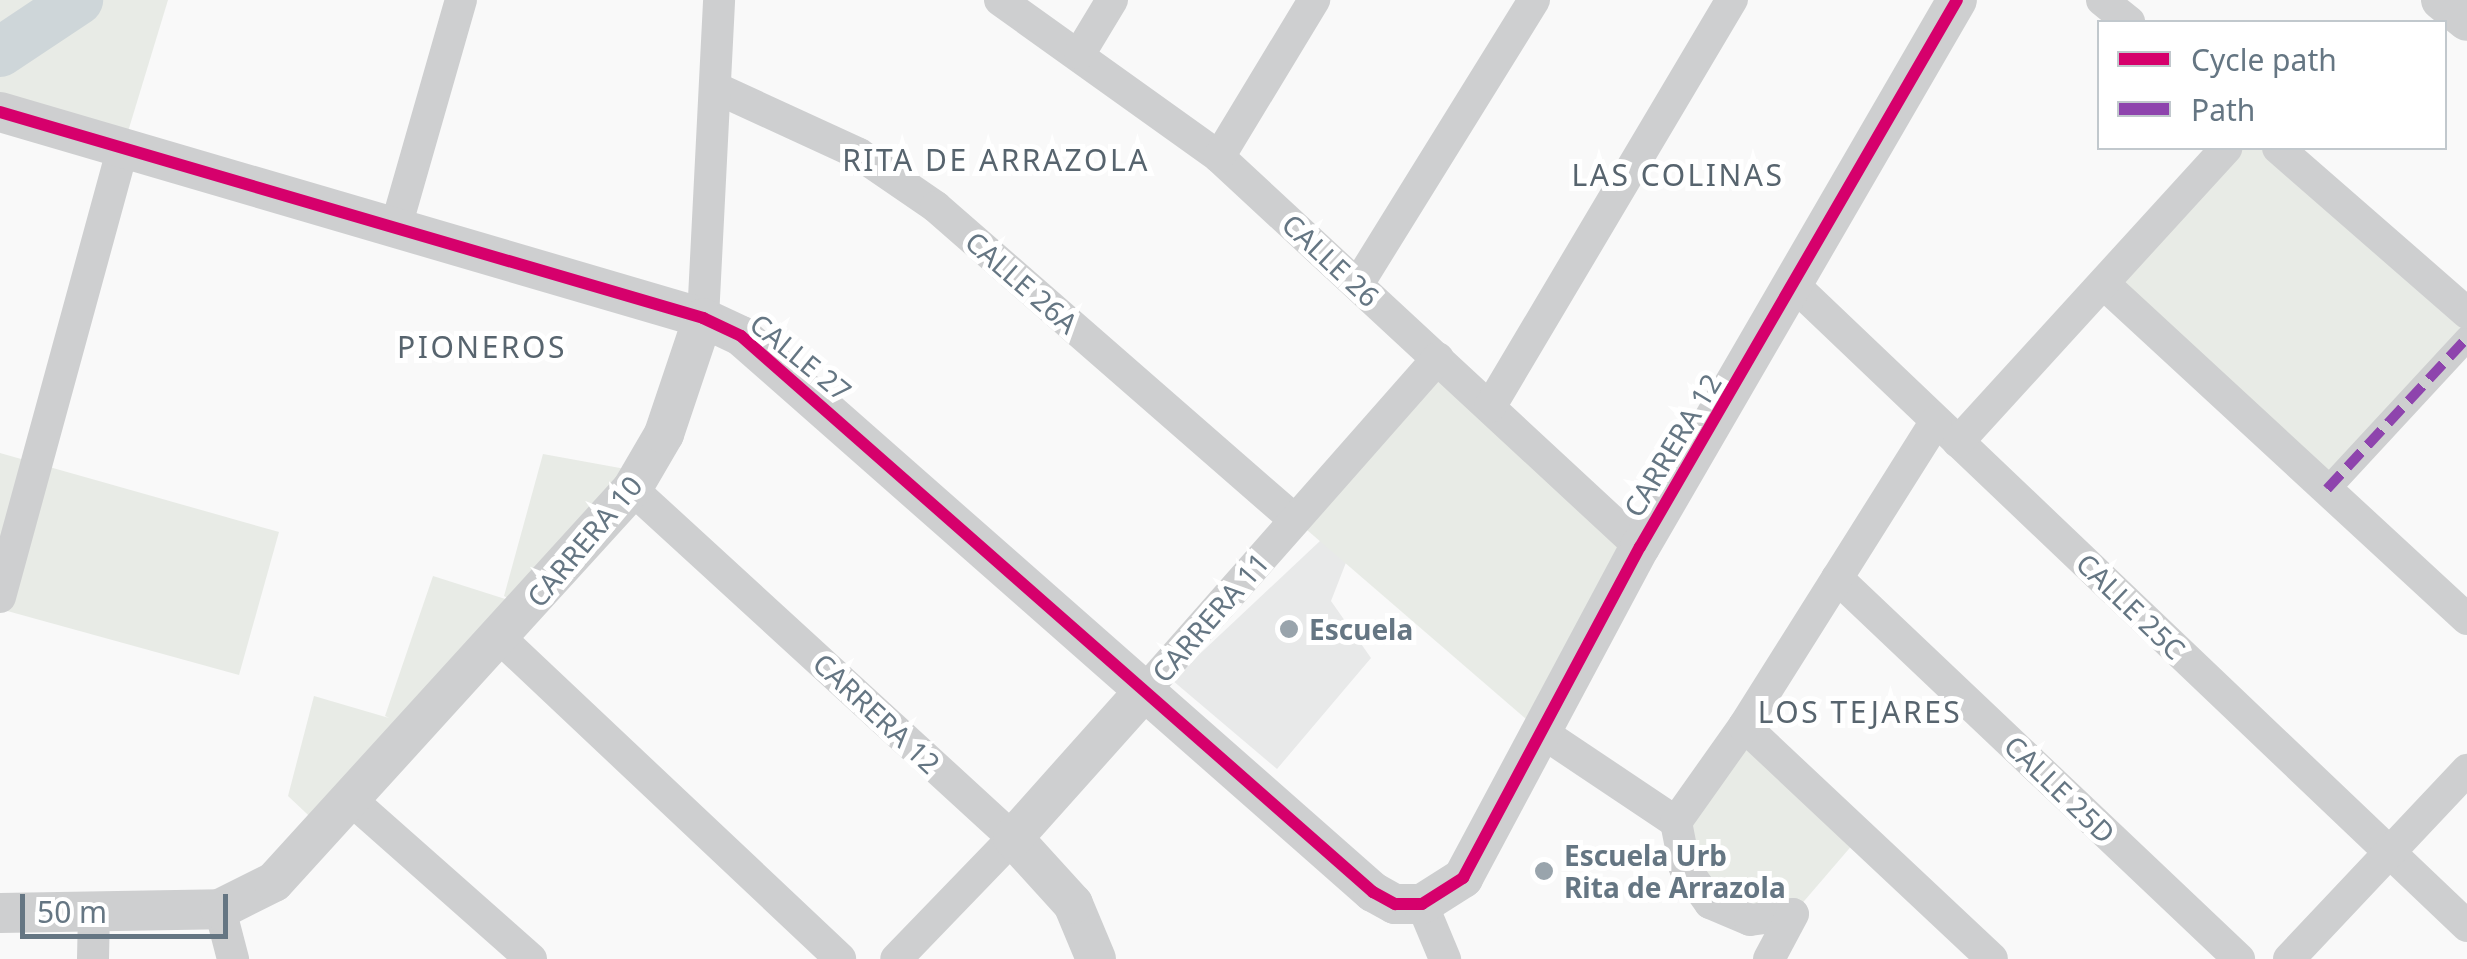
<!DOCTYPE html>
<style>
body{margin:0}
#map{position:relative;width:2467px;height:959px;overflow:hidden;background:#f9f9f9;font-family:"Noto Sans",sans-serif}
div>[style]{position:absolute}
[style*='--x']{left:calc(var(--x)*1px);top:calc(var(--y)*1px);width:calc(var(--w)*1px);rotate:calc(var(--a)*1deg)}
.built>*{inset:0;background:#e8e9e9}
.green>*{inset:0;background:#e8ebe6}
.river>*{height:50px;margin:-25px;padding:0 25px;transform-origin:25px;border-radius:25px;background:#ced6d9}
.pedestrian>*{height:25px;margin:-12.5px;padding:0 12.5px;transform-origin:12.5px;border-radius:12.5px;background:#cecfd0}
.minor>*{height:32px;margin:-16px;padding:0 16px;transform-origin:16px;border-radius:16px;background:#cecfd0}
.tertiary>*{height:40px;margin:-20px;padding:0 20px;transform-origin:20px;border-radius:20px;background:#cecfd0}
.quiet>*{height:10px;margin-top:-5px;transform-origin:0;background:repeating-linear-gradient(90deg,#8e44ad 0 20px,transparent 0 30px)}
.cycleway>*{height:12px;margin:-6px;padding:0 6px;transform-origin:6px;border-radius:6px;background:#d6006c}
.dots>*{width:28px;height:28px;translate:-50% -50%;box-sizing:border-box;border:5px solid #fff;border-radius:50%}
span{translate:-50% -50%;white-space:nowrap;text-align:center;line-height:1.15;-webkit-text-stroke:10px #fff;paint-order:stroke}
.street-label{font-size:28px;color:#657683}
.poi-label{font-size:28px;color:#657683;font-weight:700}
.left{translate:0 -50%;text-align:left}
.neighbourhood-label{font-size:30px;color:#57646e;letter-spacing:2.5px}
.legend{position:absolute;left:2097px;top:20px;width:350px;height:130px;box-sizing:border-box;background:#fff;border:2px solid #c1c8cd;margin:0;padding:12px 18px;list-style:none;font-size:30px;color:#657683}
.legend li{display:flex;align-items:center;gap:20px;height:50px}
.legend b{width:50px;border:2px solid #c1c8cd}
.scale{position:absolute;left:20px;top:894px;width:208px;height:45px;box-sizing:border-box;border:5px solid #657683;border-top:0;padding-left:12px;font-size:30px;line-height:35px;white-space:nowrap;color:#657683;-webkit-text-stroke:8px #fff;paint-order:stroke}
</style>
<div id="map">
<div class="built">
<div style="clip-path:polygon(1321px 540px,1347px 560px,1331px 601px,1371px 658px,1277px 769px,1172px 680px)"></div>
</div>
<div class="green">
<div style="clip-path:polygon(0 0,168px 0,123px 148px,0 113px)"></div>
<div style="clip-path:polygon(2226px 148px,2278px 148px,2467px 313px,2467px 338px,2327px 489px,2104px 284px)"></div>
<div style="clip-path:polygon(1438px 358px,1640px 547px,1540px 731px,1307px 530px)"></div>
<div style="clip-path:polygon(0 453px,279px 532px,239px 675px,0 609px)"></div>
<div style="clip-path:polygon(543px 454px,642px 472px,323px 829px,288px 796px,314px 696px,389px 718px,385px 716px,433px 576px,515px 602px,504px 596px)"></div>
<div style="clip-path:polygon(1744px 726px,1860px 836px,1793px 914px,1710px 903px,1676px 822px)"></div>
</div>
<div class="river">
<div style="--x:0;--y:52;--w:94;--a:-33.7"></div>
</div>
<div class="pedestrian">
<div style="--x:2327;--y:489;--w:206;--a:-47.2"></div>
</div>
<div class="minor">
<div style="--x:1000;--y:0;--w:269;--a:35.6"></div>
<div style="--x:1219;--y:157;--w:574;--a:42.81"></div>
<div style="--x:2102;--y:0;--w:35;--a:39"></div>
<div style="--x:1080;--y:53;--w:62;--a:-58.9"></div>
<div style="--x:718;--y:89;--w:155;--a:24.7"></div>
<div style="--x:859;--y:154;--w:93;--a:34.5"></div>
<div style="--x:936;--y:207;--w:476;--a:41.1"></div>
<div style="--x:2278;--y:148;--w:251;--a:41.1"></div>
<div style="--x:1219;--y:157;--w:184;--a:-58.8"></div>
<div style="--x:395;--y:230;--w:239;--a:-74"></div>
<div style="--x:1358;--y:284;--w:334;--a:-58.2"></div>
<div style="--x:2104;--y:284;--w:494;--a:42.7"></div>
<div style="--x:1795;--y:286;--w:928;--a:43.6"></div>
<div style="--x:703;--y:318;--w:318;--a:-87.1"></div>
<div style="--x:1490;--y:407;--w:474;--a:-59.3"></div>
<div style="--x:1958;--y:442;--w:398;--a:-47.6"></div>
<div style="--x:632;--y:489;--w:517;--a:42.49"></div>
<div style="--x:1013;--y:838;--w:168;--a:134"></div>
<div style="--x:1837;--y:578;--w:554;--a:43.46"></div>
<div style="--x:0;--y:597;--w:466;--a:-74.7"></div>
<div style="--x:501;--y:639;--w:466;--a:43.3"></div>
<div style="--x:1141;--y:695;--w:449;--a:-48.6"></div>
<div style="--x:1744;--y:726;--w:340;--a:43.2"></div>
<div style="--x:1540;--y:731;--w:164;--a:33.8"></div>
<div style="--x:1676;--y:822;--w:47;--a:78.9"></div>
<div style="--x:1685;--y:868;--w:43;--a:54.5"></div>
<div style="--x:1710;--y:903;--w:43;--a:23"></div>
<div style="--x:1750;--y:920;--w:43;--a:-7.9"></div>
<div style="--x:349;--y:798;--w:243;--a:41.5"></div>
<div style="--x:1676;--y:822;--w:118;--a:-54.7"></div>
<div style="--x:1744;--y:726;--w:360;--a:-57.8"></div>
<div style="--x:1422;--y:904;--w:60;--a:67.3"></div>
<div style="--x:220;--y:909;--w:52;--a:75.4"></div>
<div style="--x:93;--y:959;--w:48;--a:-88.8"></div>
<div style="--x:1769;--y:959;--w:51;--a:-61.9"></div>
<div style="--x:2289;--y:959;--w:260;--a:-46.7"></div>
</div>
<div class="tertiary">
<div style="--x:2441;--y:0;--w:33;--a:39"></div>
<div style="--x:0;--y:112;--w:733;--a:16.33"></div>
<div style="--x:703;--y:318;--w:42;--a:25.3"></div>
<div style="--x:741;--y:336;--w:842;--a:41.34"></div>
<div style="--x:1373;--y:892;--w:25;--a:29"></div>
<div style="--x:1395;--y:904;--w:27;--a:0"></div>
<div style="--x:1422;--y:904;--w:49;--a:-32.4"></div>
<div style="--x:1463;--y:878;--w:375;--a:-61.9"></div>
<div style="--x:1640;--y:547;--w:632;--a:-59.91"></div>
<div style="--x:0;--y:913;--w:220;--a:-1"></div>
<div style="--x:220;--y:909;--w:60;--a:-26.6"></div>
<div style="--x:274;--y:882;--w:532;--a:-47.67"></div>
<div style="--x:632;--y:489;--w:64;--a:-59.8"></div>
<div style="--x:664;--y:434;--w:122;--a:-71.4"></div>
<div style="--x:1096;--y:959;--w:60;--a:-112.7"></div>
<div style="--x:1073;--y:904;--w:89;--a:-132.3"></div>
<div style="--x:1013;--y:838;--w:192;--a:-48.2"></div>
</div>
<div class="quiet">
<div style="--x:2327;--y:489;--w:206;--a:-47.2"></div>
</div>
<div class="cycleway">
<div style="--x:0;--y:112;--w:733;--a:16.33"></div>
<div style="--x:703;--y:318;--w:42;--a:25.3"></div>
<div style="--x:741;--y:336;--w:842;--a:41.34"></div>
<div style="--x:1373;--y:892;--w:25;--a:29"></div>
<div style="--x:1395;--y:904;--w:27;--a:0"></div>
<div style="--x:1422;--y:904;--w:49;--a:-32.4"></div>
<div style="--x:1463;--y:878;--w:375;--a:-61.9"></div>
<div style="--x:1640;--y:547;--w:632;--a:-59.91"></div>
</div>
<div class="dots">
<div style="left:1289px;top:629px;background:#99a4ac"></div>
<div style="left:1544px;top:871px;background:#99a4ac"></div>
</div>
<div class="street-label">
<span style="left:1331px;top:260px;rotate:43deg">CALLE 26</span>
<span style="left:1022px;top:282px;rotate:41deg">CALLE 26A</span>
<span style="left:801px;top:357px;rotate:39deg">CALLE 27</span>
<span style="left:1672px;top:445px;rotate:-59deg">CARRERA 12</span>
<span style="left:584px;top:541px;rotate:-50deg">CARRERA 10</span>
<span style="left:2131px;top:606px;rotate:44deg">CALLE 25C</span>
<span style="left:1210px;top:617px;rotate:-49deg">CARRERA 11</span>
<span style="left:877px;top:713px;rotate:43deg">CARRERA 12</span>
<span style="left:2060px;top:789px;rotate:44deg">CALLE 25D</span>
</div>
<div class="poi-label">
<span class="left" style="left:1309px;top:629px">Escuela</span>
<span class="left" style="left:1564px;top:871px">Escuela Urb<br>Rita de Arrazola</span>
</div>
<div class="neighbourhood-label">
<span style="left:996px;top:160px">RITA DE ARRAZOLA</span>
<span style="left:1678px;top:175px">LAS COLINAS</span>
<span style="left:482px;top:347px">PIONEROS</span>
<span style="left:1860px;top:712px">LOS TEJARES</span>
</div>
<ul class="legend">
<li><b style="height:12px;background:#d6006c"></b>Cycle path</li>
<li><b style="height:12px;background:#8e44ad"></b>Path</li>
</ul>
<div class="scale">50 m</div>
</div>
